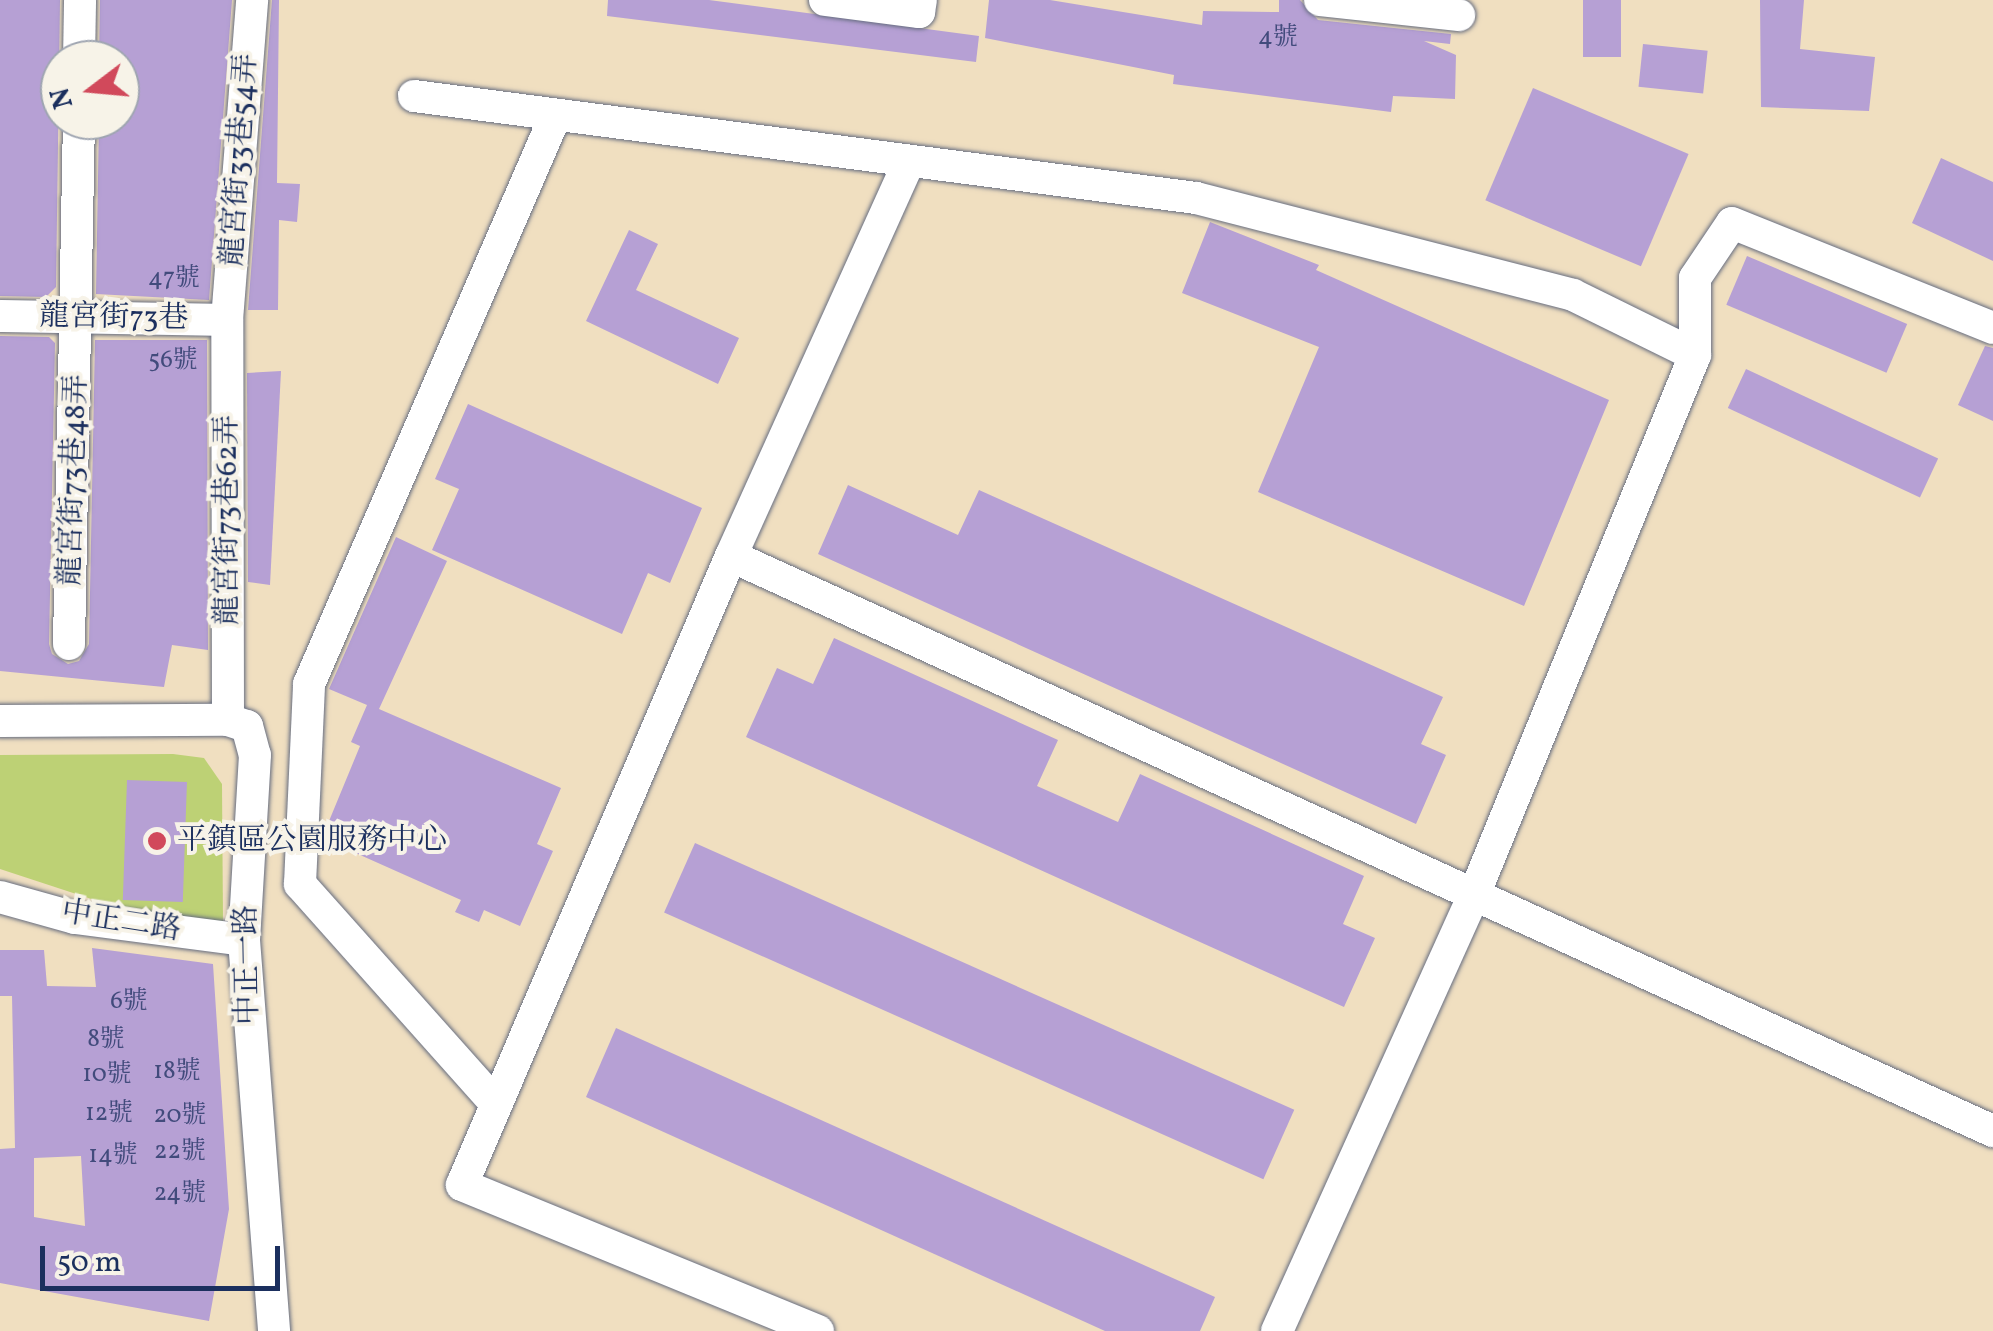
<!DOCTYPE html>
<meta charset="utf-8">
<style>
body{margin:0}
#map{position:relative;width:1993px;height:1331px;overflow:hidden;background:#f0dfc0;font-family:Vollkorn,"Noto Serif TC",serif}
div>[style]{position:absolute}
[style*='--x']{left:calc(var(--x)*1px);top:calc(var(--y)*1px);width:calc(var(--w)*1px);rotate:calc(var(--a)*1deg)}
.green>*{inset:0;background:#bdd175}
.building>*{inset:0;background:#b6a0d4;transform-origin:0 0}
.roads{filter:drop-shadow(0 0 2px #666d80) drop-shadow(0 0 2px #666d80)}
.minor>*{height:32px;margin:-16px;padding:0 16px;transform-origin:16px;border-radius:16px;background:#fff}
.dots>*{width:28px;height:28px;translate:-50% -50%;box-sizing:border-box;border:5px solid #f7f3e8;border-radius:50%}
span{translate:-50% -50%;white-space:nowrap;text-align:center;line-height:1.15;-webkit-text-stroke:8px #f7f3e8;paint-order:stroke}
.number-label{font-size:25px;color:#424b7c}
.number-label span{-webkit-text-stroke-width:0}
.street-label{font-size:30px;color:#1b2f5e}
.poi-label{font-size:30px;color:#1b2f5e}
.left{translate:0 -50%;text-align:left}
.north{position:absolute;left:40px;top:40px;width:100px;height:100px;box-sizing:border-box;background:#f7f3e8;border:2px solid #9fa5b1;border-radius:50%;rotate:254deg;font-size:28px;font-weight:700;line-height:40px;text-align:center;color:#1b2f5e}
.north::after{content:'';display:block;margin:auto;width:35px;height:45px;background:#d1495b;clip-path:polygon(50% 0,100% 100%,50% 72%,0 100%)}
.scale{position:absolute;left:40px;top:1246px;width:240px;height:45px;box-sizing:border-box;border:5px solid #1b2f5e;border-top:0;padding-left:12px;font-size:30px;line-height:35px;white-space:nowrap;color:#1b2f5e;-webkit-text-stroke:8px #f7f3e8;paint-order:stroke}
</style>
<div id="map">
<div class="green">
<div style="clip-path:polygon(173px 754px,204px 758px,222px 784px,223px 923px,195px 933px,0 869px,0 755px)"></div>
</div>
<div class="building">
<div style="clip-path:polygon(0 0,60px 0,56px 287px,46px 297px,0 296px)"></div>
<div style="clip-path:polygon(100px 0,232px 0,209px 300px,96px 294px,99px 120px,120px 120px,120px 60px,99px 60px)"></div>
<div style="clip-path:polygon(272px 0,279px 0,277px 183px,300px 184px,297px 222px,279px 220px,278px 310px,248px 310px)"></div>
<div style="clip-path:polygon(608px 0,709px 0,979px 36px,976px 62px,607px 16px)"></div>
<div style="clip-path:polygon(989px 0,1050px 0,1202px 25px,1203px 11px,1279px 12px,1279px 0,1300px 0,1318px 20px,1451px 34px,1450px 44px,1424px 41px,1456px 55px,1455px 99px,1393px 96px,1391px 112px,1173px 84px,1174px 75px,985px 38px)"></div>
<div style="left:1583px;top:0;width:38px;height:57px"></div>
<div style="clip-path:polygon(1760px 0,1804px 0,1800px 49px,1875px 57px,1869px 111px,1761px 107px)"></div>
<div style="left:1643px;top:44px;width:65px;height:43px;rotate:6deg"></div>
<div style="left:1533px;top:88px;width:169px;height:122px;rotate:23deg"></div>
<div style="clip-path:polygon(1941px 158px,1993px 182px,1993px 261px,1912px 223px)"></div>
<div style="clip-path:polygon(1210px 222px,1319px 265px,1316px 270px,1609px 400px,1524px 606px,1258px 492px,1319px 347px,1182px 293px)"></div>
<div style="clip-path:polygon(629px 230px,658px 244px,636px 290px,739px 338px,718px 384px,586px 321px)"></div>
<div style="left:1747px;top:256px;width:174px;height:53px;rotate:23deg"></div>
<div style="clip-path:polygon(0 336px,49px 337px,55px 343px,49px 644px,52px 654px,68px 664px,79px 661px,89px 644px,95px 340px,207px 340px,208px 650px,172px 645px,164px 687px,0 671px)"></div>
<div style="clip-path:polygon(1985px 346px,1993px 348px,1993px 421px,1958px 405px)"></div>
<div style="left:1746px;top:369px;width:212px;height:43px;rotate:25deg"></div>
<div style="clip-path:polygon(281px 371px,270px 585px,248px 582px,247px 373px)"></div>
<div style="clip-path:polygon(468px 404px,702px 508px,670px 583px,648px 573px,622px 634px,432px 550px,459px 489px,435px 479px)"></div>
<div style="clip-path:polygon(848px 485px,958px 535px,979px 490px,1443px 697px,1421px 744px,1446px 755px,1416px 824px,818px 554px)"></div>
<div style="clip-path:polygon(396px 537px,447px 561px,379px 709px,561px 788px,537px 844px,553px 851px,520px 926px,484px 910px,479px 922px,455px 912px,461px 900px,322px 838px,360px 746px,351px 742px,367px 705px,329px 689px)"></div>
<div style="clip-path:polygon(834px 638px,1058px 740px,1037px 786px,1118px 822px,1140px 774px,1364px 876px,1343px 924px,1375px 938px,1344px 1007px,746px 737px,777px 668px,813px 684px)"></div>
<div style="left:127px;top:780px;width:60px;height:120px;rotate:2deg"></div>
<div style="left:695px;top:843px;width:656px;height:76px;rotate:24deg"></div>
<div style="clip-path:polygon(evenodd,92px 948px,213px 964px,229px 1209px,209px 1321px,0 1283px,0 1149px,15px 1148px,12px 996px,0 996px,0 950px,44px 950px,47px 986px,96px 987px,92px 948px,81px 1156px,85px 1226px,34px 1217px,34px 1158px,81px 1156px)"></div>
<div style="clip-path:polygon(616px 1028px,1215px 1297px,1200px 1331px,1105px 1331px,586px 1097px)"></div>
</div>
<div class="roads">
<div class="minor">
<div style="--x:825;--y:0;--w:95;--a:7.3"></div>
<div style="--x:919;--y:12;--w:12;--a:-81"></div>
<div style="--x:1320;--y:0;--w:140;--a:6.2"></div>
<div style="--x:79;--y:60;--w:60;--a:-89"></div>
<div style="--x:414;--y:96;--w:789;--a:7.43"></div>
<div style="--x:1196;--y:198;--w:389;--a:14.4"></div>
<div style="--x:1573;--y:295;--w:136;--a:26.2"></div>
<div style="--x:0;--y:316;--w:227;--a:1"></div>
<div style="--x:731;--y:556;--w:1387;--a:24.5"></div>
<div style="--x:69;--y:644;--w:524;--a:-88.91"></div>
<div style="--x:228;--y:720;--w:400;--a:-90.1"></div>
<div style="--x:227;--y:320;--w:321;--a:-85.5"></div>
<div style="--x:0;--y:721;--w:228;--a:-0.3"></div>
<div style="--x:228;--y:720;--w:20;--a:18"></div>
<div style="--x:247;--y:726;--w:30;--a:75"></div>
<div style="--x:255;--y:755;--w:185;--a:93.4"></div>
<div style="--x:244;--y:940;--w:392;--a:85.6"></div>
<div style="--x:0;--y:897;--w:78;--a:15.6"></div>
<div style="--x:75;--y:918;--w:170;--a:7.4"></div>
<div style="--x:496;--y:1104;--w:295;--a:-131.7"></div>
<div style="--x:300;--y:884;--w:200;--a:-87.4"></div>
<div style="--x:309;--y:684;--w:616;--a:-66.56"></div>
<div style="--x:818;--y:1331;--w:385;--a:-157.7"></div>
<div style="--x:462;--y:1185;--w:684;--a:-66.85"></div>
<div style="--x:731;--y:556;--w:430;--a:-65.7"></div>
<div style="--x:1277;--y:1331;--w:478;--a:-65.7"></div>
<div style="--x:1474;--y:895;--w:583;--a:-67.74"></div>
<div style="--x:1695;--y:355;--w:77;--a:-90"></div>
<div style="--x:1695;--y:278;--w:66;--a:-56.1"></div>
<div style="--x:1732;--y:223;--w:281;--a:21.9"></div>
</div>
</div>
<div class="dots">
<div style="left:157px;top:841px;background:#d1495b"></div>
</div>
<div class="number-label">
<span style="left:1278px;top:38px">4號</span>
<span style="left:174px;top:279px">47號</span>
<span style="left:173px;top:361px">56號</span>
<span style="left:129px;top:1002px">6號</span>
<span style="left:106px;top:1040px">8號</span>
<span style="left:177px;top:1072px">18號</span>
<span style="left:107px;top:1075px">10號</span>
<span style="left:109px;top:1114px">12號</span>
<span style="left:180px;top:1116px">20號</span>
<span style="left:180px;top:1152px">22號</span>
<span style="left:113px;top:1156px">14號</span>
<span style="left:180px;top:1194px">24號</span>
</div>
<div class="street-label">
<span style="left:240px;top:160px;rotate:-86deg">龍宮街33巷54弄</span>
<span style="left:114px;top:318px;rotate:1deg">龍宮街73巷</span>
<span style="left:74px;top:480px;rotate:-88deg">龍宮街73巷48弄</span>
<span style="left:228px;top:520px;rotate:-90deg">龍宮街73巷62弄</span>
<span style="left:121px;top:922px;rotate:9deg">中正二路</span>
<span style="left:248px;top:965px;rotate:-91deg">中正一路</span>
</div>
<div class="poi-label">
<span class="left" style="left:177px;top:841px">平鎮區公園服務中心</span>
</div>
<div class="north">N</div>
<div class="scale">50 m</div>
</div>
